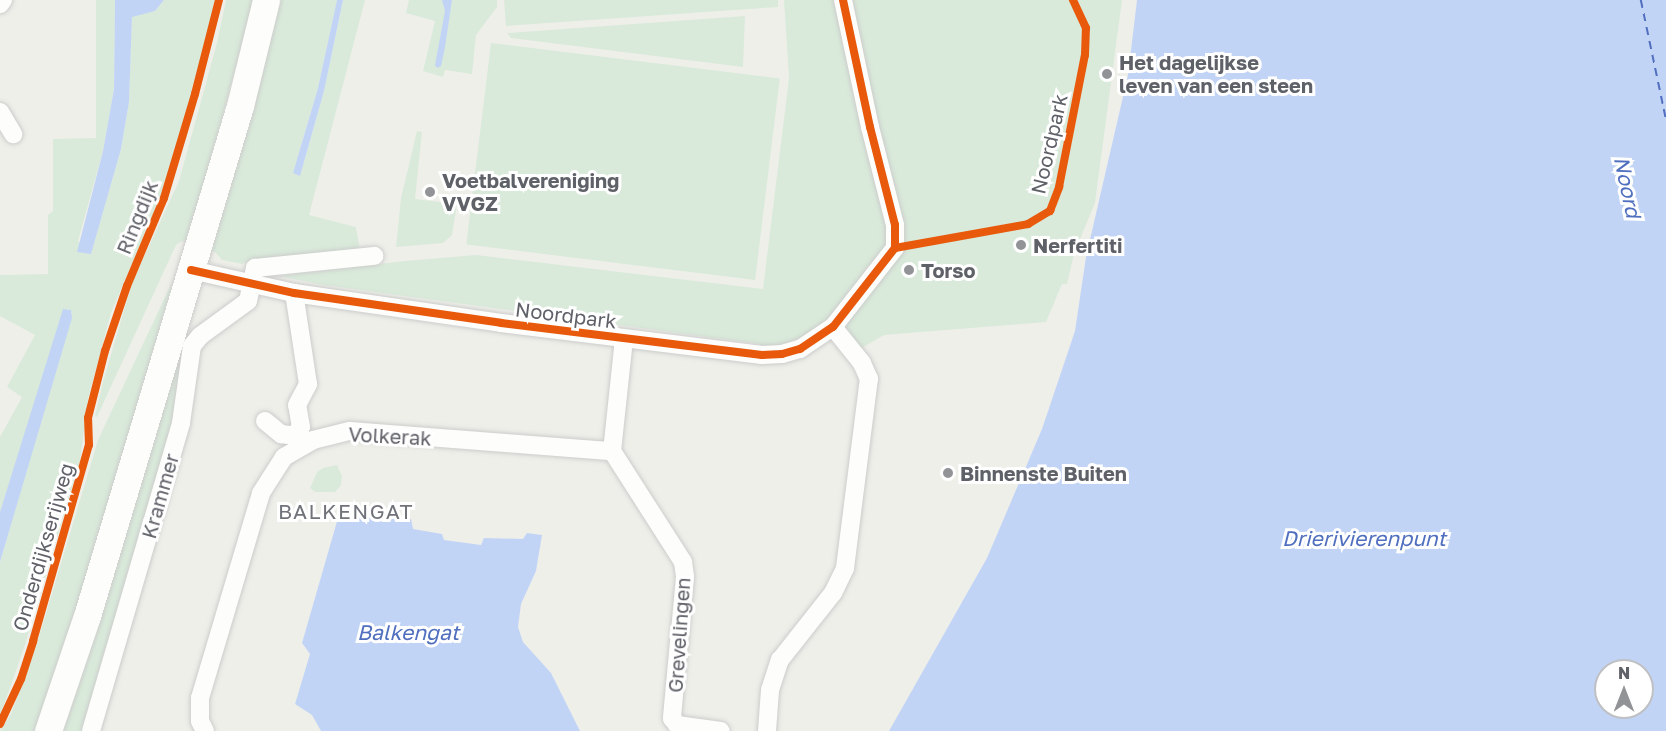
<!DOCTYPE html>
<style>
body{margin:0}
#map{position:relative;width:1666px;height:731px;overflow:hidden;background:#efefea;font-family:"Golos Text",sans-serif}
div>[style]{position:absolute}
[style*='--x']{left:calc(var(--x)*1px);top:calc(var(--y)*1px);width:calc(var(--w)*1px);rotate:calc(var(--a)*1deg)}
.green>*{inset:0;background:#d9eada;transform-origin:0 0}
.water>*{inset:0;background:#c2d4f6}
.ferry>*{height:1.5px;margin-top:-0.75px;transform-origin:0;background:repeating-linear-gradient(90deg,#506fbf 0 8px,transparent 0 14px)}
.roads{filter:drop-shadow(0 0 2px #cccdcc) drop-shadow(0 0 2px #cccdcc)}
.minor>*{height:18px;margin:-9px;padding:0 9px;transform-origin:9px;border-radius:9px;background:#fdfdfc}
.secondary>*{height:27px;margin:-13.5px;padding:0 13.5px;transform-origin:13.5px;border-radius:13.5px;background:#fdfdfc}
.cycleway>*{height:8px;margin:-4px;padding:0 4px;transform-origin:4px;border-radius:4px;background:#e8590c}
.dots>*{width:16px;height:16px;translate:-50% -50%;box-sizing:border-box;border:3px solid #fff;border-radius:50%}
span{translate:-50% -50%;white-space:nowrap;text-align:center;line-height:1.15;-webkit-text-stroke:6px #fff;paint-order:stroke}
.poi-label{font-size:20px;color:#5f6168;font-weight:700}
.left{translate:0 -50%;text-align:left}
.street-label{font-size:20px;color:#5f6168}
.water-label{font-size:21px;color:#506fbf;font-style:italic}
.neighbourhood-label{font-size:21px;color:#707379;letter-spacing:1.5px}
.north{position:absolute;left:1594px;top:659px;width:60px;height:60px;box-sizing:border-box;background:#fff;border:2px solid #bfc0c3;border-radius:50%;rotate:0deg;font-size:16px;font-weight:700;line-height:24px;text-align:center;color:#5f6168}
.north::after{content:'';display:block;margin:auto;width:21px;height:27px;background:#919396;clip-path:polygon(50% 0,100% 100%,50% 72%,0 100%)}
</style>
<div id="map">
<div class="green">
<div style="clip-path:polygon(96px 0,115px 0,114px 89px,103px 151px,78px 241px,91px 253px,121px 149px,129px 102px,132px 16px,155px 11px,164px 0,215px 0,207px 40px,169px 177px,111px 313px,88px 399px,80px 461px,24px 648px,0 716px,0 562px,72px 313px,67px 309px,0 512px,0 437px,22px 397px,7px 387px,35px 335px,0 316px,0 275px,48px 274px,48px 215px,53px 211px,53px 139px,96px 138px)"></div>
<div style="clip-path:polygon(226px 0,254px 0,188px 243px,182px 241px,176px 245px,97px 417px,95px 416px,103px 382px,132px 283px,179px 181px,217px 43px)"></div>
<div style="clip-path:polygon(276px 0,337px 0,318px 88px,293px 173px,300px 176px,324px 91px,343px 0,365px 0,309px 215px,356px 227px,360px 250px,248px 261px,242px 264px,222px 260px,215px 252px,205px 247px)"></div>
<div style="clip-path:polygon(409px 0,497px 0,497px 7px,476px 35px,472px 74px,445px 70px,443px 77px,423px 71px,435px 21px,406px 13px)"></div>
<div style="clip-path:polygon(504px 0,778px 0,778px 7px,506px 26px)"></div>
<div style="clip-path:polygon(784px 0,1122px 0,1095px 203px,1074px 254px,1067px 284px,1062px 284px,1046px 322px,884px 335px,860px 349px,850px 338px,760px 348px,760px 344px,324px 285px,278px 276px,405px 261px,476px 255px,763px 289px,789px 78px)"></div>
<div style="clip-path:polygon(745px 16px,743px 67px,511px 38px,507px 33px)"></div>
<div style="left:491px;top:43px;width:291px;height:203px;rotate:7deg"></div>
<div style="clip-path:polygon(417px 131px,422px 132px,415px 199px,457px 204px,452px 235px,443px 243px,396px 247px,401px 198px)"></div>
<div style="clip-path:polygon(173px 280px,104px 525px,37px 731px,0 731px,11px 714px,35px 650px,98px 440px)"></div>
<div style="clip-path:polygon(189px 315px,173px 432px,85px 731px,62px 731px,105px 605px)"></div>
<div style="clip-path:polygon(337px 465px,342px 476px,341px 485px,335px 492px,315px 492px,310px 488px,317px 472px,323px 468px)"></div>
</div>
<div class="water">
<div style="clip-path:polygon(115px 0,164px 0,155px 11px,132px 17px,129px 102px,121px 149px,91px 254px,77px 252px,103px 151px,114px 89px)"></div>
<div style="clip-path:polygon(337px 0,343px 0,324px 91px,300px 176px,293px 173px,318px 88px)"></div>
<div style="clip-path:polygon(442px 0,452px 0,445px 47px,441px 66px,437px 68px,435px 65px,445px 11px)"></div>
<div style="clip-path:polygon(evenodd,1137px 0,1666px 0,1666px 731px,889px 731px,987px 558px,1042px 429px,1075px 331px,1086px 257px,1128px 75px,1137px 0,1606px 671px,1642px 671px,1642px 707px,1606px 707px,1606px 671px)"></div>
<div style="clip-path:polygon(63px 309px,71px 310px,72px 318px,0 562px,0 512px)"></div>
<div style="clip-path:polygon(340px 511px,411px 519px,413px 529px,442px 534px,444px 540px,481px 545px,484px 538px,523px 539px,527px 533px,542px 535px,536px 571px,521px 604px,518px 627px,523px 642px,551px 673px,580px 731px,321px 731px,312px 715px,295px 704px,310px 654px,302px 643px)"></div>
</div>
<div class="ferry">
<div style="--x:1641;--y:0;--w:122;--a:78.1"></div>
</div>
<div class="roads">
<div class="minor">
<div style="--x:0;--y:4;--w:5;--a:-53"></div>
<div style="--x:0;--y:112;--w:26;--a:59"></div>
<div style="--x:191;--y:270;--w:106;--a:12.6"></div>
<div style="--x:294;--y:293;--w:209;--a:8.2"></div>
<div style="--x:501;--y:323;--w:263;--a:7"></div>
<div style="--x:762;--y:355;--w:20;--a:-3"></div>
<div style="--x:782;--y:354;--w:19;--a:-16"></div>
<div style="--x:800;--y:349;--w:40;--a:-34"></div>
<div style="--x:833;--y:327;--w:100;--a:-51.9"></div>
<div style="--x:895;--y:248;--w:23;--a:-90"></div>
<div style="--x:895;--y:225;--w:101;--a:-104.3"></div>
<div style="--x:870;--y:127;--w:130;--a:-102"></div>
<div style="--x:624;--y:339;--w:113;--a:96.1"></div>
<div style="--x:612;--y:451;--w:132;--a:57.4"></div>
<div style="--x:683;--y:562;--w:15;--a:82"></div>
<div style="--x:685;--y:577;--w:142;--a:95.3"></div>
<div style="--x:672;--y:718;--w:9;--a:54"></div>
<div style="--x:677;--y:725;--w:44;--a:7.8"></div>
<div style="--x:265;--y:421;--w:21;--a:39"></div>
<div style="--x:281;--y:434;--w:8;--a:7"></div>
<div style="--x:289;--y:435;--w:6;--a:0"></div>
<div style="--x:295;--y:435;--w:10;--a:-53"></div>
<div style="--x:301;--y:427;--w:22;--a:-100"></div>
<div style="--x:297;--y:405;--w:24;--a:-62"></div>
<div style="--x:308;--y:384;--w:92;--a:-98.7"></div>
<div style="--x:91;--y:731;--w:321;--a:-73.7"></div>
<div style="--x:181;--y:423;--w:78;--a:-81.9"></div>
<div style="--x:192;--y:346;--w:13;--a:-51"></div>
<div style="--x:200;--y:336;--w:59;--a:-36.1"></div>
<div style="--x:248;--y:301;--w:34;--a:-78"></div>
<div style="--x:255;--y:268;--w:120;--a:-5.8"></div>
<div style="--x:205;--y:731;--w:11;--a:-117"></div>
<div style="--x:200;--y:721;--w:23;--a:-90"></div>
<div style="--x:200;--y:698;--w:214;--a:-73.4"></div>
<div style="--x:261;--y:493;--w:43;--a:-57.4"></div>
<div style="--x:284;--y:457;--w:34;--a:-30"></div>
<div style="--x:313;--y:440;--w:38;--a:-14"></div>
<div style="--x:350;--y:431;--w:263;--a:4.4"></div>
<div style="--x:767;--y:731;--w:41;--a:-85.8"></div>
<div style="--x:770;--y:690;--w:32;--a:-72"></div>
<div style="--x:780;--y:660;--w:85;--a:-51.7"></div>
<div style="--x:833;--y:593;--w:28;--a:-64"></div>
<div style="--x:845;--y:568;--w:191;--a:-82.8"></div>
<div style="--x:869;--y:379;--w:17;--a:-114"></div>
<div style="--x:862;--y:363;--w:46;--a:-128.9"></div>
</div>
<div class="secondary">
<div style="--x:48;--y:731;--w:121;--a:-71.3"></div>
<div style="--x:87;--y:616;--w:532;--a:-73.3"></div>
<div style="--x:240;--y:106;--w:109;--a:-76.2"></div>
</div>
</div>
<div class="cycleway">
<div style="--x:895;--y:248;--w:135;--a:-10.2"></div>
<div style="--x:1028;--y:224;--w:26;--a:-31"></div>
<div style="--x:1050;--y:211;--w:26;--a:-69"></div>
<div style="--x:1059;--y:187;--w:135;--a:-78.9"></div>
<div style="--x:1085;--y:55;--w:27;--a:-88"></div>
<div style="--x:1086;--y:28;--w:31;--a:-115"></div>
<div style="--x:191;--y:270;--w:106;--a:12.6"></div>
<div style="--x:294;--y:293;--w:209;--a:8.2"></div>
<div style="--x:501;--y:323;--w:263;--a:7"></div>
<div style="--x:762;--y:355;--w:20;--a:-3"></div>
<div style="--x:782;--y:354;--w:19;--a:-16"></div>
<div style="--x:800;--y:349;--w:40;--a:-34"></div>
<div style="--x:833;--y:327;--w:100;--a:-51.9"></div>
<div style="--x:895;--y:248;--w:23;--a:-90"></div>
<div style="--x:895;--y:225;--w:101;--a:-104.3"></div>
<div style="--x:870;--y:127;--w:130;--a:-102"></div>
<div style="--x:0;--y:724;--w:50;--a:-65"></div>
<div style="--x:21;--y:679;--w:40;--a:-72"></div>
<div style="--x:33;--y:641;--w:204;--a:-74.1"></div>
<div style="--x:89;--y:445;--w:27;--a:-92"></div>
<div style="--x:88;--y:418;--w:69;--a:-75.8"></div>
<div style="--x:105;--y:351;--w:69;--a:-71.3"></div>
<div style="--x:127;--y:286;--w:95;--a:-67.2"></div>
<div style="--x:164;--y:198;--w:109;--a:-73.4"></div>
<div style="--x:195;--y:94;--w:97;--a:-75.7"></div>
</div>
<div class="dots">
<div style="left:1107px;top:74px;background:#919396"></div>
<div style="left:430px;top:192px;background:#919396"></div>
<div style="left:1021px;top:245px;background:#919396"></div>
<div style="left:909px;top:270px;background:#919396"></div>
<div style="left:948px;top:473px;background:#919396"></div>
</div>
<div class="poi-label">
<span class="left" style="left:1119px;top:74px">Het dagelijkse<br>leven van een steen</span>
<span class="left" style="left:442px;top:192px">Voetbalvereniging<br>VVGZ</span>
<span class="left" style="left:1033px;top:245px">Nerfertiti</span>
<span class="left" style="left:921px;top:270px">Torso</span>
<span class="left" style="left:960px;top:473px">Binnenste Buiten</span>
</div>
<div class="street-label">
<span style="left:1049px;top:144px;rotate:-77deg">Noordpark</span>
<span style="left:137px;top:217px;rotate:-68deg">Ringdijk</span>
<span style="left:566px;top:315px;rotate:7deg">Noordpark</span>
<span style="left:390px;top:436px;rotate:3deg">Volkerak</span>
<span style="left:160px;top:496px;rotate:-74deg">Krammer</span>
<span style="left:43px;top:547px;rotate:-74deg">Onderdijkserijweg</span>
<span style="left:679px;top:635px;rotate:-86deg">Grevelingen</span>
</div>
<div class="water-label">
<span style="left:1628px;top:187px;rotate:78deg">Noord</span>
<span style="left:1364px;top:538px">Drierivierenpunt</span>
<span style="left:408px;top:632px">Balkengat</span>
</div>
<div class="neighbourhood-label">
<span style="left:346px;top:511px">BALKENGAT</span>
</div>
<div class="north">N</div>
</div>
